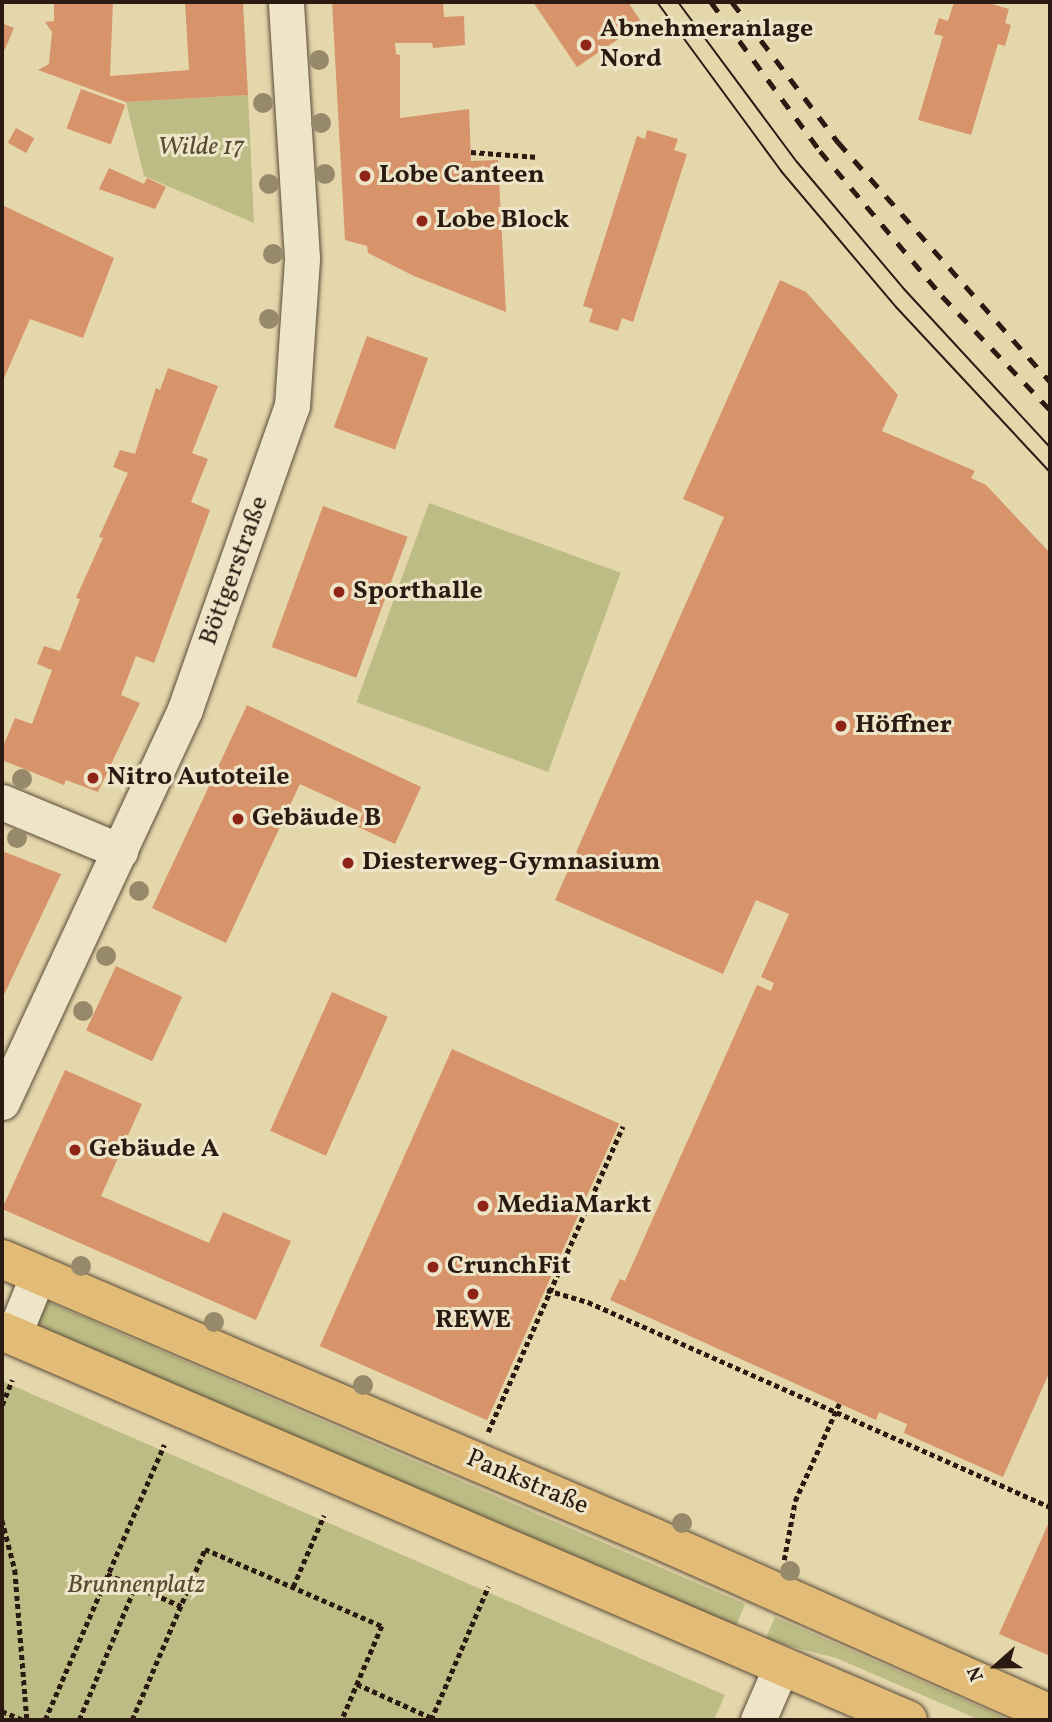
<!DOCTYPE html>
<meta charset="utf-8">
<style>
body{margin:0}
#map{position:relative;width:1052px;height:1722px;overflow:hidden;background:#e5d7ac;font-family:Vollkorn,serif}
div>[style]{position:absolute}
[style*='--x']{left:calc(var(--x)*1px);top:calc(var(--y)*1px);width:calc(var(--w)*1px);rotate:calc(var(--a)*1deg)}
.green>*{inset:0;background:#bdbc84;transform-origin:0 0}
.building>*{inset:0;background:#d7936a;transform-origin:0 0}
.path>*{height:4.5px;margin-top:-2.25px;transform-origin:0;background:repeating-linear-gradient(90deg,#2b1a11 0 5px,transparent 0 8.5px)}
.roads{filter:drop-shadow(0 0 2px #5a4938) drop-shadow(0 0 2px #5a4938)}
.minor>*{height:35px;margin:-17.5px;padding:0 17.5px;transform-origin:17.5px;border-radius:17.5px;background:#eee5c9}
.major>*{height:38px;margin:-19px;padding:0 19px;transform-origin:19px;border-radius:19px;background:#e2bc76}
.tram>*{height:2px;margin:-1px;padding:0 1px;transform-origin:1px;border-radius:1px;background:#2b1a11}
.rail>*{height:5px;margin-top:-2.5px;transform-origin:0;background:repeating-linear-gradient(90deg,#2b1a11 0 12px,transparent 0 24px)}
.trees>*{width:20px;height:20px;margin:-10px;border-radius:50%;background:#978a6a}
.dots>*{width:19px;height:19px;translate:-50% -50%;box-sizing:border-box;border:4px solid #eee5c9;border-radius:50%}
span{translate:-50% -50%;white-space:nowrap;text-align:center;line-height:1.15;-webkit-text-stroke:6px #eee5c9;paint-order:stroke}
.poi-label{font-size:26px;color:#2b1a11;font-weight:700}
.left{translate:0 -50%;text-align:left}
.park-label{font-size:26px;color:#574b34;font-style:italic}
.street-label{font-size:26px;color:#2b1a11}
.frame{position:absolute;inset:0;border:4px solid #2b1a11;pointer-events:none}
.north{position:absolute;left:961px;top:1631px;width:70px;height:70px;-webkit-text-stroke:5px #eee5c9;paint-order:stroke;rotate:249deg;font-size:19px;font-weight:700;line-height:28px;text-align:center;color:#2b1a11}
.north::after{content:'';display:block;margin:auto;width:24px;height:32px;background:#2b1a11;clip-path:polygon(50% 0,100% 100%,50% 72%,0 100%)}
</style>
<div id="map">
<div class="green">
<div style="clip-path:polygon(248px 95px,254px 223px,144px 176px,126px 102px)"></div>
<div style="left:429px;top:503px;width:204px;height:212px;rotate:20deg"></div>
<div style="clip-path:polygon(48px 1302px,745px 1604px,736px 1626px,41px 1327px,37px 1321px)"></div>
<div style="clip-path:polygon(2px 1381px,725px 1695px,714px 1720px,2px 1720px)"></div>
<div style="clip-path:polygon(775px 1617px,1010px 1720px,980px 1720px,836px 1658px,773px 1642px,766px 1638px)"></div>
</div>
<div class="building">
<div style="clip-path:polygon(54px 2px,113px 2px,110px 76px,189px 70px,185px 2px,243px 2px,248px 95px,126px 102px,38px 70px,49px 64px,52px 32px,45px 22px,54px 21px)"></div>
<div style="clip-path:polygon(332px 2px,443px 2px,444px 17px,464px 16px,465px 45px,433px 48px,432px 43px,395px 43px,396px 54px,400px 55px,400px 118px,469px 109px,471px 161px,498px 160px,506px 312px,414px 276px,368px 253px,367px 246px,345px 240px)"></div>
<div style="clip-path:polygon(533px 2px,628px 2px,642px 23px,577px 67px)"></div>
<div style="clip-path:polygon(954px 2px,985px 2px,1009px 9px,1005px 23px,1011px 25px,1005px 46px,998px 44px,971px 135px,918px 120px,943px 36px,934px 34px,939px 18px,948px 21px)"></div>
<div style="clip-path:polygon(2px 23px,14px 28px,2px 56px)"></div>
<div style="left:81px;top:89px;width:47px;height:42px;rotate:20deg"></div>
<div style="left:16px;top:128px;width:21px;height:17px;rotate:29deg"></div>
<div style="clip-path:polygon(647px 130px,678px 139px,674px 150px,687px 154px,633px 322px,622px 318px,618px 331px,589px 322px,593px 309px,583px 306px,637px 136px,645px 139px)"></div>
<div style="clip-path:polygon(109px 168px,144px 184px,147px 178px,166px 187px,155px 209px,99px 189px)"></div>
<div style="clip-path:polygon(2px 205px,114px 258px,83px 338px,30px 319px,2px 383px)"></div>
<div style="clip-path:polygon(780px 280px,806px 292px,898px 395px,882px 431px,975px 471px,971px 478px,986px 485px,1050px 553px,1050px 1371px,1003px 1477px,904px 1433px,907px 1424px,879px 1412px,876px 1420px,610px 1300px,620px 1279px,625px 1281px,757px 985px,771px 991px,774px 983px,761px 977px,789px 914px,756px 900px,723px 974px,555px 900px,724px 517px,683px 499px)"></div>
<div style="left:367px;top:336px;width:65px;height:97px;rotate:20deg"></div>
<div style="clip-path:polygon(168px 368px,218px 386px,192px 453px,208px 459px,191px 502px,210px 510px,154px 663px,136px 656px,121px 695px,140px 703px,98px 792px,66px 780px,64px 785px,2px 760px,2px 749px,15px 718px,32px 724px,52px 670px,37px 664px,44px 646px,60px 651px,80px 599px,76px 598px,103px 538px,99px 537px,128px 473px,113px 467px,120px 450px,135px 454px,156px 388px,160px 390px)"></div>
<div style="left:323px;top:506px;width:90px;height:150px;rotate:20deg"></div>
<div style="clip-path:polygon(247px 705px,421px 787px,395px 844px,356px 826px,363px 813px,300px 784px,226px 943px,152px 908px)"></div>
<div style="clip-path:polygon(2px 851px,61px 874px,2px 999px)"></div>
<div style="left:116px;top:966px;width:73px;height:71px;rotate:25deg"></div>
<div style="left:332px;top:992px;width:61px;height:152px;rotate:24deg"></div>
<div style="left:452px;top:1049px;width:183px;height:325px;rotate:24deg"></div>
<div style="clip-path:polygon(65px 1070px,142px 1104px,101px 1196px,209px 1243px,223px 1212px,291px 1241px,256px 1320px,2px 1209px)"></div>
<div style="clip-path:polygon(1050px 1520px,1050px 1656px,999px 1634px)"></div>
</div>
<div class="path">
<div style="--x:471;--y:152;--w:67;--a:4.3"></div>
<div style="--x:547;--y:1290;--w:43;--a:16.3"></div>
<div style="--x:588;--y:1302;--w:505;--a:23.93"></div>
<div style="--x:2;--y:1405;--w:27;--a:-68"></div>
<div style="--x:488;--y:1432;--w:334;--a:-66.2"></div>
<div style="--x:2;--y:1520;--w:52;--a:75.4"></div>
<div style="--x:15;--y:1570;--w:150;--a:85.4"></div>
<div style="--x:784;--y:1560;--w:60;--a:-79.4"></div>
<div style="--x:795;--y:1501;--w:107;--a:-65.6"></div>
<div style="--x:107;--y:1574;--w:81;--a:23.4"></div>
<div style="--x:293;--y:1587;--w:78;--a:-66.7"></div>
<div style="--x:357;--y:1684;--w:82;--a:24.4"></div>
<div style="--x:2;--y:1711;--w:23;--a:23"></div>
<div style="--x:45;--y:1720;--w:300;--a:-66.6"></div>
<div style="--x:79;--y:1720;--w:144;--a:-67.2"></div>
<div style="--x:132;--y:1720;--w:186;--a:-66.9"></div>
<div style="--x:205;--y:1549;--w:193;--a:23.5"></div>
<div style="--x:382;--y:1626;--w:102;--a:113.1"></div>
<div style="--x:431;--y:1720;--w:145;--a:-66.8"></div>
</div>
<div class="roads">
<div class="minor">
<div style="--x:2;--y:802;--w:128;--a:22.6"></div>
<div style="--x:2;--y:1102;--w:434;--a:-65"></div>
<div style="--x:185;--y:709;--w:321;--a:-70.6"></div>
<div style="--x:292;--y:406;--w:148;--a:-86.1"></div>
<div style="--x:302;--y:258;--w:256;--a:-93.6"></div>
<div style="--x:13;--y:1336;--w:66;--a:-67.7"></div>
<div style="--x:758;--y:1720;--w:58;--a:-66.5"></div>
</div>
<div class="major">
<div style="--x:2;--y:1259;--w:710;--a:23.14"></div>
<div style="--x:655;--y:1538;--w:432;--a:24"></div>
<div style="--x:2;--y:1331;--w:986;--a:23.24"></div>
</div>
</div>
<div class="tram">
<div style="--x:657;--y:2;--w:210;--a:53.7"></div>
<div style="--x:781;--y:171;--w:178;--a:49.8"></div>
<div style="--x:896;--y:307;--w:226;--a:47"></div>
<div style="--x:678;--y:2;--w:199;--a:53.4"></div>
<div style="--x:797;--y:162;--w:166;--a:49.9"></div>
<div style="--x:904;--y:289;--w:215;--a:47.3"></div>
</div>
<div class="rail">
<div style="--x:711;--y:2;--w:185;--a:53.8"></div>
<div style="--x:820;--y:151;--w:189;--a:49.9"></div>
<div style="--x:942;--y:296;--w:157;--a:46.5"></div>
<div style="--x:732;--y:2;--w:176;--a:52.9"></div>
<div style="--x:838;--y:142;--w:320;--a:48.5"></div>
</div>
<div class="trees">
<div style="left:319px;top:60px"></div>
<div style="left:263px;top:103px"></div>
<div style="left:321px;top:123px"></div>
<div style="left:325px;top:174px"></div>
<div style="left:269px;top:184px"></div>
<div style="left:273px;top:254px"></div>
<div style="left:269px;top:319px"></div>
<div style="left:22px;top:779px"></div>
<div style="left:17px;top:838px"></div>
<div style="left:139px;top:891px"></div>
<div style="left:106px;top:956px"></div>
<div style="left:83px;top:1011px"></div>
<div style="left:81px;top:1266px"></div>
<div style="left:214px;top:1322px"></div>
<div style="left:363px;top:1385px"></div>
<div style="left:682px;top:1523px"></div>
<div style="left:790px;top:1571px"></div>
</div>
<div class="dots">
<div style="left:586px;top:45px;background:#8f2418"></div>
<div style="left:365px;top:176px;background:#8f2418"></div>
<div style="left:422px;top:221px;background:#8f2418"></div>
<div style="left:339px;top:592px;background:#8f2418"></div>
<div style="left:841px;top:726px;background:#8f2418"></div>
<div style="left:93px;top:778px;background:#8f2418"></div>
<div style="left:238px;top:819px;background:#8f2418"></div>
<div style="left:348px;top:863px;background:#8f2418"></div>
<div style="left:75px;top:1150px;background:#8f2418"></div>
<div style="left:483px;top:1206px;background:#8f2418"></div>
<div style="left:433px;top:1267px;background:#8f2418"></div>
<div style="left:473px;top:1294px;background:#8f2418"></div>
</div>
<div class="poi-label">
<span class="left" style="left:600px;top:45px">Abnehmeranlage<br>Nord</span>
<span class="left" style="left:379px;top:176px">Lobe Canteen</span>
<span class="left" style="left:436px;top:221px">Lobe Block</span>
<span class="left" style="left:353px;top:592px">Sporthalle</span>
<span class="left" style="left:855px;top:726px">Höffner</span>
<span class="left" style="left:107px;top:778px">Nitro Autoteile</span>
<span class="left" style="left:252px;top:819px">Gebäude B</span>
<span class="left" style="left:362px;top:863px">Diesterweg-Gymnasium</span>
<span class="left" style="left:89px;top:1150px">Gebäude A</span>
<span class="left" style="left:497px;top:1206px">MediaMarkt</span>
<span class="left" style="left:447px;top:1267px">CrunchFit</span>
<span style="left:473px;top:1321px">REWE</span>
</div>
<div class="park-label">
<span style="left:201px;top:148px">Wilde 17</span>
<span style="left:136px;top:1586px">Brunnenplatz</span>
</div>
<div class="street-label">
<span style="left:235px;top:571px;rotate:-70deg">Böttgerstraße</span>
<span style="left:527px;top:1483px;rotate:23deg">Pankstraße</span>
</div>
<div class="frame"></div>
<div class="north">N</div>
</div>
